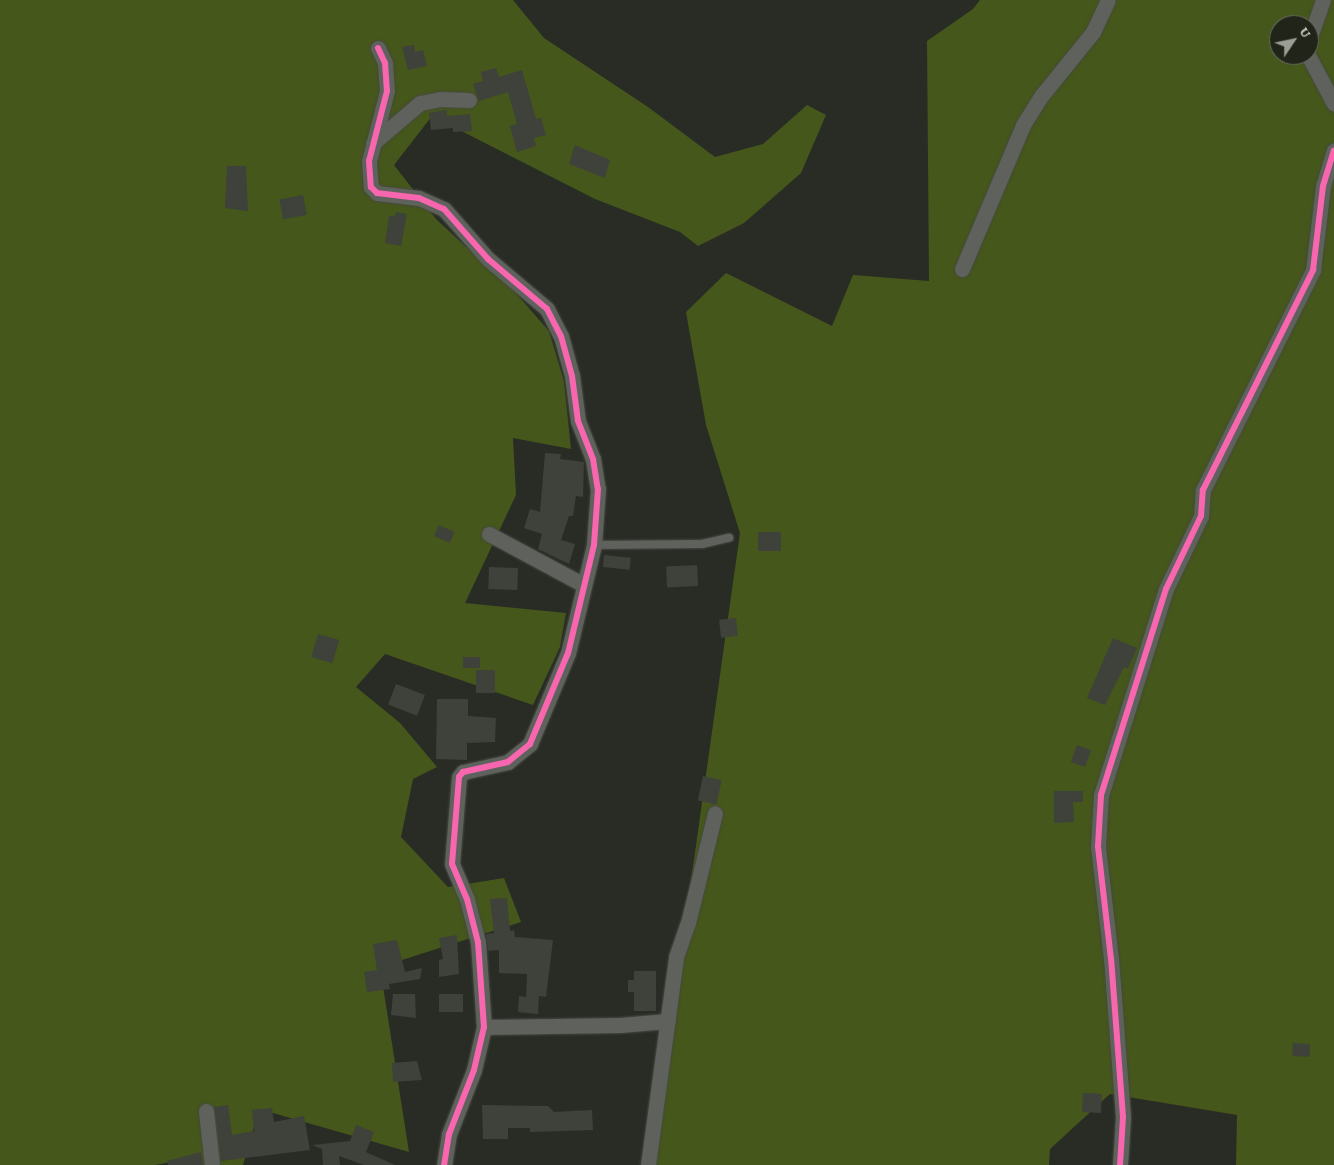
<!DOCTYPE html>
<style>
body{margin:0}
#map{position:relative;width:1334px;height:1165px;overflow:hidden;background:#292c25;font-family:"Crimson Pro",serif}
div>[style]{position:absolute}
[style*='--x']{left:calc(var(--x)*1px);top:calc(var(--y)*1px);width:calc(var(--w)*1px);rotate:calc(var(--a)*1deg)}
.green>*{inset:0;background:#45571a}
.building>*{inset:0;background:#3f413b;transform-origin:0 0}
.roads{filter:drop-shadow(0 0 1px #464842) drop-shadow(0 0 1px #464842)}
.lane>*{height:8px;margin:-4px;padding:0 4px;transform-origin:4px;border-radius:4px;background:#5f625c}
.street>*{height:15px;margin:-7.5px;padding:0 7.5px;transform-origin:7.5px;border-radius:7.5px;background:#5f625c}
.cycleway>*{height:6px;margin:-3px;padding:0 3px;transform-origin:3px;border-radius:3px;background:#f766af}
span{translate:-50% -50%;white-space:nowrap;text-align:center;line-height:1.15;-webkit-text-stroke:5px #212519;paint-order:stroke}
.north{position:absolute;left:1269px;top:15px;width:50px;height:50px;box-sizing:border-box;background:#212519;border:1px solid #6b6e64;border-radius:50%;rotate:56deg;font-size:14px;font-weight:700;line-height:20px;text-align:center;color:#d9dcd4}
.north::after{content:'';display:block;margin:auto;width:18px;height:22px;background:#9b9e97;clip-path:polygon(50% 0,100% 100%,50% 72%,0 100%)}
</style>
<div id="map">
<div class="green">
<div style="clip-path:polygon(0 0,513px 0,544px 38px,648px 107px,715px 157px,763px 144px,807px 105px,826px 115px,801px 173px,744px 223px,698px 246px,680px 232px,595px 199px,432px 116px,394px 165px,436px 219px,514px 291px,549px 331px,564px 381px,571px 449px,513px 438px,516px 495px,465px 603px,566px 613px,560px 647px,533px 705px,385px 654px,356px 687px,400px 723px,437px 767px,413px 779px,401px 837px,448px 887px,504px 878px,521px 922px,380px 967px,409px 1152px,259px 1109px,243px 1165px,192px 1165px,177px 1161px,155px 1165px,0 1165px)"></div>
<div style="clip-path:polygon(evenodd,980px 0,1334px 0,1334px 1165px,1236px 1165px,1237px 1115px,1110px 1094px,1050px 1149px,1049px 1165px,651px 1165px,740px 533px,706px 425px,686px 312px,726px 273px,832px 326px,853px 275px,929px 281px,927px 41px,973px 9px,980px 0,1279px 25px,1309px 25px,1309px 55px,1279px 55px,1279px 25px)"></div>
</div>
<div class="building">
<div style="clip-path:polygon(414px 45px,415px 52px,423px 50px,427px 66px,408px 70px,402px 47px)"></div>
<div style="clip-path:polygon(496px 68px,499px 77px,522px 70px,536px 119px,541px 118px,546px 135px,534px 138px,536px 146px,517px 152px,510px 126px,517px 124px,508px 92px,479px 101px,473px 84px,483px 81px,481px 72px)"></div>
<div style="clip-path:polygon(447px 110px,447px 116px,470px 114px,472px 131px,453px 132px,453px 128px,431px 130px,429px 113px)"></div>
<div style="clip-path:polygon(575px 145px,610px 160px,605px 178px,569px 164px)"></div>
<div style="clip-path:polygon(227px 166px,246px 166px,248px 211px,225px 208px)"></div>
<div style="left:303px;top:195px;width:20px;height:24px;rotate:79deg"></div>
<div style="clip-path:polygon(396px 212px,407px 214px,401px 246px,385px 243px,389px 216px,395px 216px)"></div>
<div style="clip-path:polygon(545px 453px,561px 454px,560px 459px,584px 462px,583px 497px,576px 496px,573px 516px,569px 516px,561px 540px,575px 544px,569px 564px,538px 549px,542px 534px,524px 528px,530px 509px,540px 512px)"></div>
<div style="left:439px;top:525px;width:17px;height:12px;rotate:24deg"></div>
<div style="left:758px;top:532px;width:23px;height:19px"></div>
<div style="left:604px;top:555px;width:27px;height:12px;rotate:6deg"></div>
<div style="left:697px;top:565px;width:21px;height:31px;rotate:87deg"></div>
<div style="left:489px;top:567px;width:29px;height:22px;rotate:2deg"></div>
<div style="left:736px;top:618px;width:18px;height:17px;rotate:84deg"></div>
<div style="left:318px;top:634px;width:22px;height:24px;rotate:16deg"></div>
<div style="clip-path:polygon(1113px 638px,1137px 648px,1128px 669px,1124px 667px,1105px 705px,1087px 698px)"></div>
<div style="left:463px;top:657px;width:17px;height:11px"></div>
<div style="left:476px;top:670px;width:19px;height:23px"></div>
<div style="left:396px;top:684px;width:31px;height:22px;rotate:21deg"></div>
<div style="clip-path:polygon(437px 699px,468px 699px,468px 716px,496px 718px,495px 742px,467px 743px,467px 760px,436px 759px)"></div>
<div style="left:1077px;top:745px;width:15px;height:18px;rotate:20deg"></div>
<div style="left:703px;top:776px;width:19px;height:25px;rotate:12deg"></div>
<div style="clip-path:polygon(1054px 791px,1083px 791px,1083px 802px,1073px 802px,1074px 822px,1054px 823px)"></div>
<div style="clip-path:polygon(507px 898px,510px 931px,514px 930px,515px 937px,553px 940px,546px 997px,539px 996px,538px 1014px,518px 1012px,519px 996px,526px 997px,527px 974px,499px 973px,499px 950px,488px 951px,486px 934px,494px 933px,490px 899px)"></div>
<div style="clip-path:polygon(457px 935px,459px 974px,439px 977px,439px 960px,443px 959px,439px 938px)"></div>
<div style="clip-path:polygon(397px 940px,405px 972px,422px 968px,420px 979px,389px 984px,390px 989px,367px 992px,364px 972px,377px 970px,373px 944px)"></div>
<div style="clip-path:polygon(634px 971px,656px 971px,656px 1011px,634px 1011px,634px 992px,628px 992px,628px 980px,634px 980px)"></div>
<div style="clip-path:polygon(393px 994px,415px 994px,416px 1018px,391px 1015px)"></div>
<div style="left:439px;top:994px;width:24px;height:18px"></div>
<div style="left:1293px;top:1043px;width:17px;height:13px;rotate:3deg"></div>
<div style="clip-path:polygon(417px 1061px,422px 1080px,393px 1082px,392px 1063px)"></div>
<div style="left:1083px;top:1093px;width:19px;height:19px;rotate:3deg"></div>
<div style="clip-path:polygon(228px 1105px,232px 1135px,254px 1131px,252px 1110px,272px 1108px,274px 1122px,304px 1116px,310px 1150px,221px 1161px,214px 1107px)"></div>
<div style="clip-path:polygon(482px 1105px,548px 1106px,554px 1112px,592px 1110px,593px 1130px,530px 1132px,530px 1128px,508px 1128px,508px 1139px,483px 1139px)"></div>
<div style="clip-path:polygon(356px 1125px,374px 1132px,366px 1152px,395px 1165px,364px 1165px,339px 1156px,340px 1165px,323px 1165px,322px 1149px,312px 1145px,350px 1141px)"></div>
<div style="clip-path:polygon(201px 1152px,203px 1165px,168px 1165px,167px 1161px)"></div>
</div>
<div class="roads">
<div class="lane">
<div style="--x:594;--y:545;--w:108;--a:-0.5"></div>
<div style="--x:702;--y:544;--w:28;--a:-13"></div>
</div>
<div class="street">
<div style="--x:1309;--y:40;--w:42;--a:-70.7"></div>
<div style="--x:378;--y:48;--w:17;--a:65"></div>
<div style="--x:385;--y:63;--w:28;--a:86"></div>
<div style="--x:387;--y:91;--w:72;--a:104.4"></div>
<div style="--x:369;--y:161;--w:26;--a:86"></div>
<div style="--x:371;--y:187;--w:8;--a:45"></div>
<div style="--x:377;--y:193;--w:42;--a:6.8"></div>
<div style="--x:419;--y:198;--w:27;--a:24"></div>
<div style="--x:444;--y:209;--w:67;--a:48.7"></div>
<div style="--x:488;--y:259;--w:77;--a:40.3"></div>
<div style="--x:547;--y:309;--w:30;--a:63"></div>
<div style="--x:561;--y:336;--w:41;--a:74.6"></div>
<div style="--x:572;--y:376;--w:45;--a:82.4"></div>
<div style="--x:578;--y:421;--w:41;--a:68.5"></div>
<div style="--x:593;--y:459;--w:30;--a:81"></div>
<div style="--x:598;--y:489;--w:56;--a:94.1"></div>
<div style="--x:594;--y:545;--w:111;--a:103.5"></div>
<div style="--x:568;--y:653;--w:99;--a:112.7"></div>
<div style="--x:530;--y:744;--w:28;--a:141"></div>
<div style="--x:508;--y:762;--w:46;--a:167.5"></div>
<div style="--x:463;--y:772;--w:6;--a:129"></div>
<div style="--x:459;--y:777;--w:87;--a:94.6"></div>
<div style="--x:452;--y:864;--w:38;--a:67"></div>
<div style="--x:467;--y:899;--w:44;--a:75.7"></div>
<div style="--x:478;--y:942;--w:85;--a:86"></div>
<div style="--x:484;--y:1027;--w:44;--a:103.1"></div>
<div style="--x:474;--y:1070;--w:69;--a:111.3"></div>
<div style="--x:449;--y:1134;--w:31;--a:99"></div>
<div style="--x:1308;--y:55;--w:55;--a:62"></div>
<div style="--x:373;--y:143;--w:62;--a:-40.4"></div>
<div style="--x:420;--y:103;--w:20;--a:-11"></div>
<div style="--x:440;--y:99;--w:29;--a:2"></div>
<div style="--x:962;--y:269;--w:156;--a:-67"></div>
<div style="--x:1023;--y:125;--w:36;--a:-58"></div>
<div style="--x:1042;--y:95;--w:81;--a:-51"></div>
<div style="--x:1093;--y:32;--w:35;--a:-65"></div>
<div style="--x:489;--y:534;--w:108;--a:28.2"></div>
<div style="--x:484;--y:1027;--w:136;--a:-0.8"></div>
<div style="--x:620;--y:1025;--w:48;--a:-4.8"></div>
<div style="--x:206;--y:1111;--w:54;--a:83.7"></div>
<div style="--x:648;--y:1165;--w:210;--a:-82.3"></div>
<div style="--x:676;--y:957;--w:36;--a:-71"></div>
<div style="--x:688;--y:923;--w:113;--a:-76.2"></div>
<div style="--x:1120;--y:1165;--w:48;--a:-86.4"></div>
<div style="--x:1123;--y:1117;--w:158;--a:-94.3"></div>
<div style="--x:1111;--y:959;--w:114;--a:-96.6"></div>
<div style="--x:1098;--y:846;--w:51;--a:-86.6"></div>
<div style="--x:1101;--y:795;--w:216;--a:-72.5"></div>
<div style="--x:1166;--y:589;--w:81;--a:-64.4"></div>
<div style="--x:1201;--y:516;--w:26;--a:-86"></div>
<div style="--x:1203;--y:490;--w:246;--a:-63.4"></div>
<div style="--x:1313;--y:270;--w:85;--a:-83.2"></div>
<div style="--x:1323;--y:186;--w:37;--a:-73"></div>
</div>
</div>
<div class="cycleway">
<div style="--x:378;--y:48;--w:17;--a:65"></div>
<div style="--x:385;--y:63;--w:28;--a:86"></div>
<div style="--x:387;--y:91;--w:72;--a:104.4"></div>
<div style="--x:369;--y:161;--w:26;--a:86"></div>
<div style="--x:371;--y:187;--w:8;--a:45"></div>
<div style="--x:377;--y:193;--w:42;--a:6.8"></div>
<div style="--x:419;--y:198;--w:27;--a:24"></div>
<div style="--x:444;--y:209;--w:67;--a:48.7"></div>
<div style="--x:488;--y:259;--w:77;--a:40.3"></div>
<div style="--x:547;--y:309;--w:30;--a:63"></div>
<div style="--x:561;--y:336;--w:41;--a:74.6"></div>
<div style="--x:572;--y:376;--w:45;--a:82.4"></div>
<div style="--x:578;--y:421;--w:41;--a:68.5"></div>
<div style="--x:593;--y:459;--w:30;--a:81"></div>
<div style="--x:598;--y:489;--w:56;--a:94.1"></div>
<div style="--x:594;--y:545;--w:111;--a:103.5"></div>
<div style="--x:568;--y:653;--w:99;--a:112.7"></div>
<div style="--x:530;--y:744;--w:28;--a:141"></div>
<div style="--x:508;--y:762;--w:46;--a:167.5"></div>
<div style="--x:463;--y:772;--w:6;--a:129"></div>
<div style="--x:459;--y:777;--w:87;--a:94.6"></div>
<div style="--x:452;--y:864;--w:38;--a:67"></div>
<div style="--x:467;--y:899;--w:44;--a:75.7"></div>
<div style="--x:478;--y:942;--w:85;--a:86"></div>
<div style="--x:484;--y:1027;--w:44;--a:103.1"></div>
<div style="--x:474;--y:1070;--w:69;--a:111.3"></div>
<div style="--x:449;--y:1134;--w:31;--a:99"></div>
<div style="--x:1120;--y:1165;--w:48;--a:-86.4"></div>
<div style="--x:1123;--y:1117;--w:158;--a:-94.3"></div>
<div style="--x:1111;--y:959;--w:114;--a:-96.6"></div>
<div style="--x:1098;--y:846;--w:51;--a:-86.6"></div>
<div style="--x:1101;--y:795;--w:216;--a:-72.5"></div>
<div style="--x:1166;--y:589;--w:81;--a:-64.4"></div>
<div style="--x:1201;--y:516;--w:26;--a:-86"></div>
<div style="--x:1203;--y:490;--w:246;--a:-63.4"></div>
<div style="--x:1313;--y:270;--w:85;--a:-83.2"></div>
<div style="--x:1323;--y:186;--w:37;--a:-73"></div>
</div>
<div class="north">U</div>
</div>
